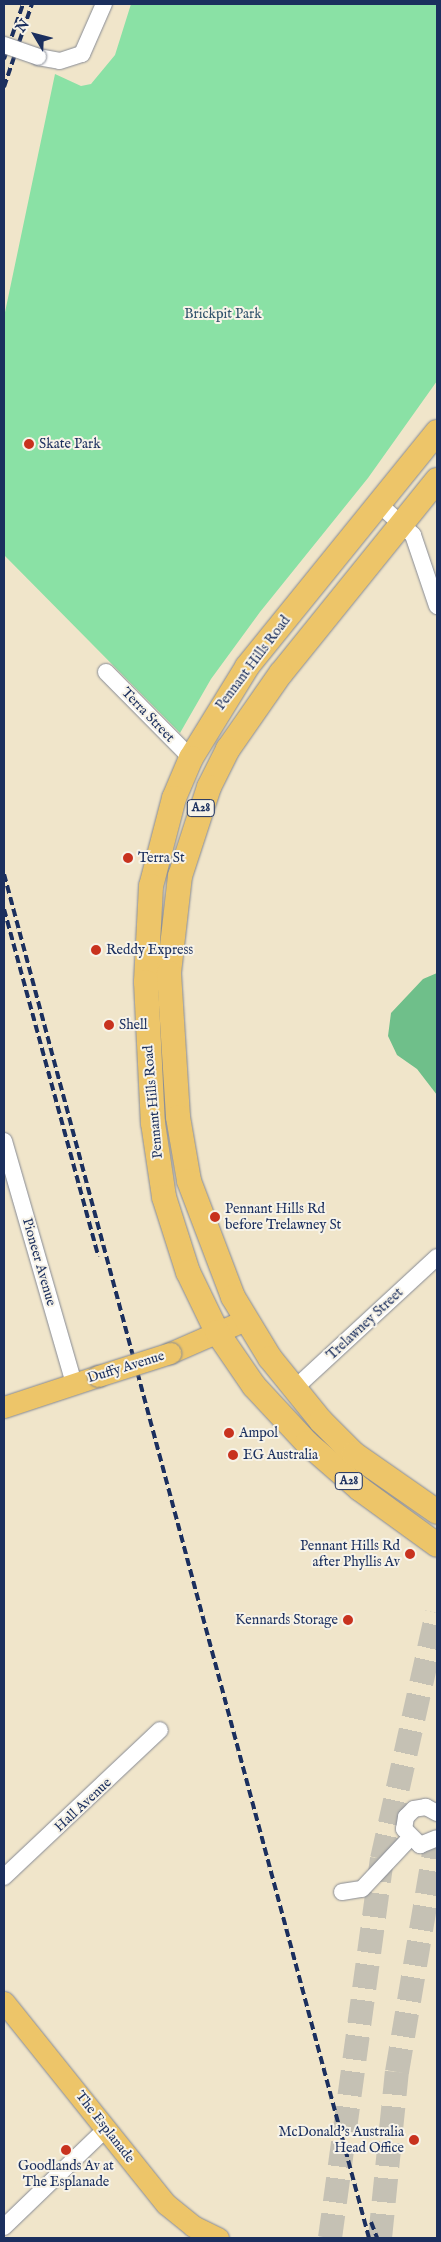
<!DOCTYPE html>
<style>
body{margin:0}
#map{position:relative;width:441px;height:2242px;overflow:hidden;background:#f0e5ca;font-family:"IM FELL English",serif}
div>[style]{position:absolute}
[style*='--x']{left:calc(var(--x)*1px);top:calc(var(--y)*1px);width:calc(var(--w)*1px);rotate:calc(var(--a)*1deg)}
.green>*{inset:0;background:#8ae1a5}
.forest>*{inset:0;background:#6fbf8a}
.highway-tunnel>*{height:24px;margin-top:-12px;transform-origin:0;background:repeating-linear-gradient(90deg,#c5c1b4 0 24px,transparent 0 36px)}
.roads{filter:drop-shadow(0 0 1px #868a94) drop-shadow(0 0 1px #868a94)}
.minor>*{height:16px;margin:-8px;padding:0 8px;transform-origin:8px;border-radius:8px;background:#fff}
.major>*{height:21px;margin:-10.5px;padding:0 10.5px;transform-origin:10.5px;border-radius:10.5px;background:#edc569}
.highway>*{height:24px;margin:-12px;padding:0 12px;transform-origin:12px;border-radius:12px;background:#edc569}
.rail>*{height:4px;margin-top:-2px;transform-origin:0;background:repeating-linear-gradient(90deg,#1b2f5e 0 8px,transparent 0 12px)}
.bridges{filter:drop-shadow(0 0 1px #868a94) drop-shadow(0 0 1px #868a94)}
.minor-bridge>*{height:16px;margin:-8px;padding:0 8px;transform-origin:8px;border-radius:8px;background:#fff}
.major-bridge>*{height:21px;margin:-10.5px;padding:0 10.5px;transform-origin:10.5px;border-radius:10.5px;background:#edc569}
.dots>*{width:14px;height:14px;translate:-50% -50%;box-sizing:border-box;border:2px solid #f7f3e8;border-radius:50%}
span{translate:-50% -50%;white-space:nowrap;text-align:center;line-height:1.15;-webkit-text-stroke:4px #f7f3e8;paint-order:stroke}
.shield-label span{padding:1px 4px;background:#f7f3e8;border:1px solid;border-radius:4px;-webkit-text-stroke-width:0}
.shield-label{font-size:12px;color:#1b2f5e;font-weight:700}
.park-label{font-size:14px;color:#31536c}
.poi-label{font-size:14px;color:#1b2f5e}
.left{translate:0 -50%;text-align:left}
.right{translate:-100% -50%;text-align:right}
.street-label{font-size:14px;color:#1b2f5e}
.frame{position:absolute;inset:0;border:5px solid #1b2f5e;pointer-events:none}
.north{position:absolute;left:10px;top:10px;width:50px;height:50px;-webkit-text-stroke:4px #f7f3e8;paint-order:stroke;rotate:307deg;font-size:14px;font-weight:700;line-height:20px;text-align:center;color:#1b2f5e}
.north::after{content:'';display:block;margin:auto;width:18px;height:22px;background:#1b2f5e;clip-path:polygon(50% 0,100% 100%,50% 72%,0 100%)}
</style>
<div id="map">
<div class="green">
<div style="clip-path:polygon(131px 4px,437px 4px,437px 381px,368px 478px,260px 612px,211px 679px,180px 733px,4px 555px,4px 317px,55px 74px,81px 86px,91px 84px,115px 55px)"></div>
</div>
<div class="forest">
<div style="clip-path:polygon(437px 973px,437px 1095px,417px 1069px,397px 1055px,388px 1036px,391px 1013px,423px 979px)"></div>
</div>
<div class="highway-tunnel">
<div style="--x:330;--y:2238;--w:383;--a:-82.2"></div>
<div style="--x:382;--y:1859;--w:252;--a:-77.4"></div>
<div style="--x:380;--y:2238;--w:167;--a:-84.2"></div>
<div style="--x:397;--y:2072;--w:239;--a:-80.4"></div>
</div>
<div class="roads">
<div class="minor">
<div style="--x:38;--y:57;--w:22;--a:10"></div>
<div style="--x:60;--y:61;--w:23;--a:-18"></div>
<div style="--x:82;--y:54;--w:55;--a:-66.3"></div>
<div style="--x:379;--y:504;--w:46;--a:42.4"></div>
<div style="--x:413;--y:535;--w:75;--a:71.3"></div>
<div style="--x:106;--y:672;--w:121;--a:45.3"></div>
<div style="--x:4;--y:1141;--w:252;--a:73.9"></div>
<div style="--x:293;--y:1390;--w:196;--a:-42.7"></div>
<div style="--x:437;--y:1813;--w:13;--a:-151"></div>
<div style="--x:426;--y:1807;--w:12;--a:171"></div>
<div style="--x:414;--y:1809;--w:11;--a:135"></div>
<div style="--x:406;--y:1817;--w:12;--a:99"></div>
<div style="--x:404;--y:1829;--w:23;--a:45"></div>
<div style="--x:420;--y:1845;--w:18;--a:-22"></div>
<div style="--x:4;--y:1877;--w:214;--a:-43.3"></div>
<div style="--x:342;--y:1892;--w:20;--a:-9"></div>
<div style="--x:362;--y:1889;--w:69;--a:-46.8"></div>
<div style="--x:4;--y:2227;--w:143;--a:-43.9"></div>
</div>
<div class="major">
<div style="--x:170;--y:1353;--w:82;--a:-23.7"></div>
<div style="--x:4;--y:1407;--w:99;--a:-18.3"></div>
<div style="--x:4;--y:2002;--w:259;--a:51.3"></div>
<div style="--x:166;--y:2204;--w:35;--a:39"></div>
<div style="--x:193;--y:2226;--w:28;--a:26"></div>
</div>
<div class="highway">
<div style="--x:437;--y:432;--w:302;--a:129"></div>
<div style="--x:247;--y:667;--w:107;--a:121.6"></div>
<div style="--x:191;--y:758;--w:43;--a:113"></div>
<div style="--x:174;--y:798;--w:91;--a:104.6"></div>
<div style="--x:151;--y:886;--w:96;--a:93"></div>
<div style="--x:146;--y:982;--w:141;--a:87.2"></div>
<div style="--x:153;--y:1123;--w:75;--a:81.5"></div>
<div style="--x:164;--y:1197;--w:79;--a:72.3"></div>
<div style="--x:188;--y:1272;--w:67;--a:64.2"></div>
<div style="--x:217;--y:1332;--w:65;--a:55.6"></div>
<div style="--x:254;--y:1386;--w:78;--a:47.1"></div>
<div style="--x:307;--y:1443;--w:70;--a:41"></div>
<div style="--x:360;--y:1489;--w:95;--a:36"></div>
<div style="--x:437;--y:480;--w:248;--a:128.9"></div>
<div style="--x:281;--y:673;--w:93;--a:124.9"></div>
<div style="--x:228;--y:749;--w:42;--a:116.6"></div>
<div style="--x:209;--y:787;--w:94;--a:108"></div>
<div style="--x:180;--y:876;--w:98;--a:96.5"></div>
<div style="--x:169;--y:973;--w:144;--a:86.4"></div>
<div style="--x:178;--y:1117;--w:65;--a:80.2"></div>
<div style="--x:189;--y:1181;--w:124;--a:69.2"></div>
<div style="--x:233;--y:1297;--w:71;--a:58.8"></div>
<div style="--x:270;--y:1358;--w:81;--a:51"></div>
<div style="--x:321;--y:1421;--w:47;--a:45"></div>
<div style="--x:354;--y:1454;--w:101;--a:34.9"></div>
</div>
</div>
<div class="rail">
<div style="--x:4;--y:59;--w:58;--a:-70.9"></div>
<div style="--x:4;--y:87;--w:88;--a:-71.4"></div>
<div style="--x:4;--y:874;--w:1412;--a:75.02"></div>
<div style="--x:4;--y:909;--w:360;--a:74.8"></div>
<div style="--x:371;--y:2222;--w:17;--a:69"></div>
</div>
<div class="bridges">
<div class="minor-bridge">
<div style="--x:4;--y:45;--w:36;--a:19"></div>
</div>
<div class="major-bridge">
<div style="--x:98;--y:1376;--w:76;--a:-17.7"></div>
</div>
</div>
<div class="dots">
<div style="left:29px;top:444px;background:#c8321e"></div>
<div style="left:128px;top:858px;background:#c8321e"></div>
<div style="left:96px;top:950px;background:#c8321e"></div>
<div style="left:109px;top:1025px;background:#c8321e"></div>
<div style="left:215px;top:1217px;background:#c8321e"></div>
<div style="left:229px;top:1433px;background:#c8321e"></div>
<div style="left:233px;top:1455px;background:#c8321e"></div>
<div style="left:410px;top:1554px;background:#c8321e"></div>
<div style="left:348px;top:1620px;background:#c8321e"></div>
<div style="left:414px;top:2140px;background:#c8321e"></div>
<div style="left:66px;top:2150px;background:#c8321e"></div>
</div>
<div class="shield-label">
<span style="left:201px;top:808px">A28</span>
<span style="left:349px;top:1481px">A28</span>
</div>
<div class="park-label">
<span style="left:223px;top:314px">Brickpit Park</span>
</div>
<div class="poi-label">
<span class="left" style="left:39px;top:444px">Skate Park</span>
<span class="left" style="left:138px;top:858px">Terra St</span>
<span class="left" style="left:106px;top:950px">Reddy Express</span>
<span class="left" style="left:119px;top:1025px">Shell</span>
<span class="left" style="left:225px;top:1217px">Pennant Hills Rd<br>before Trelawney St</span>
<span class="left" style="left:239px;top:1433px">Ampol</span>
<span class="left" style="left:243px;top:1455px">EG Australia</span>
<span class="right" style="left:400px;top:1554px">Pennant Hills Rd<br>after Phyllis Av</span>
<span class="right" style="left:338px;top:1620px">Kennards Storage</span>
<span class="right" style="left:404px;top:2140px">McDonald's Australia<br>Head Office</span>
<span style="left:66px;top:2174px">Goodlands Av at<br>The Esplanade</span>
</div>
<div class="street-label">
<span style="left:253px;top:663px;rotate:-53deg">Pennant Hills Road</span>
<span style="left:148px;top:715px;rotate:46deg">Terra Street</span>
<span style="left:153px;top:1102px;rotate:-95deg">Pennant Hills Road</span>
<span style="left:39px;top:1262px;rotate:74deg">Pioneer Avenue</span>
<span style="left:365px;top:1324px;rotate:-43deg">Trelawney Street</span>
<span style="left:126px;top:1367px;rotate:-17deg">Duffy Avenue</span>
<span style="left:83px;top:1805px;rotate:-43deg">Hall Avenue</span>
<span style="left:105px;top:2127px;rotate:52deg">The Esplanade</span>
</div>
<div class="frame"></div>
<div class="north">N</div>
</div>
